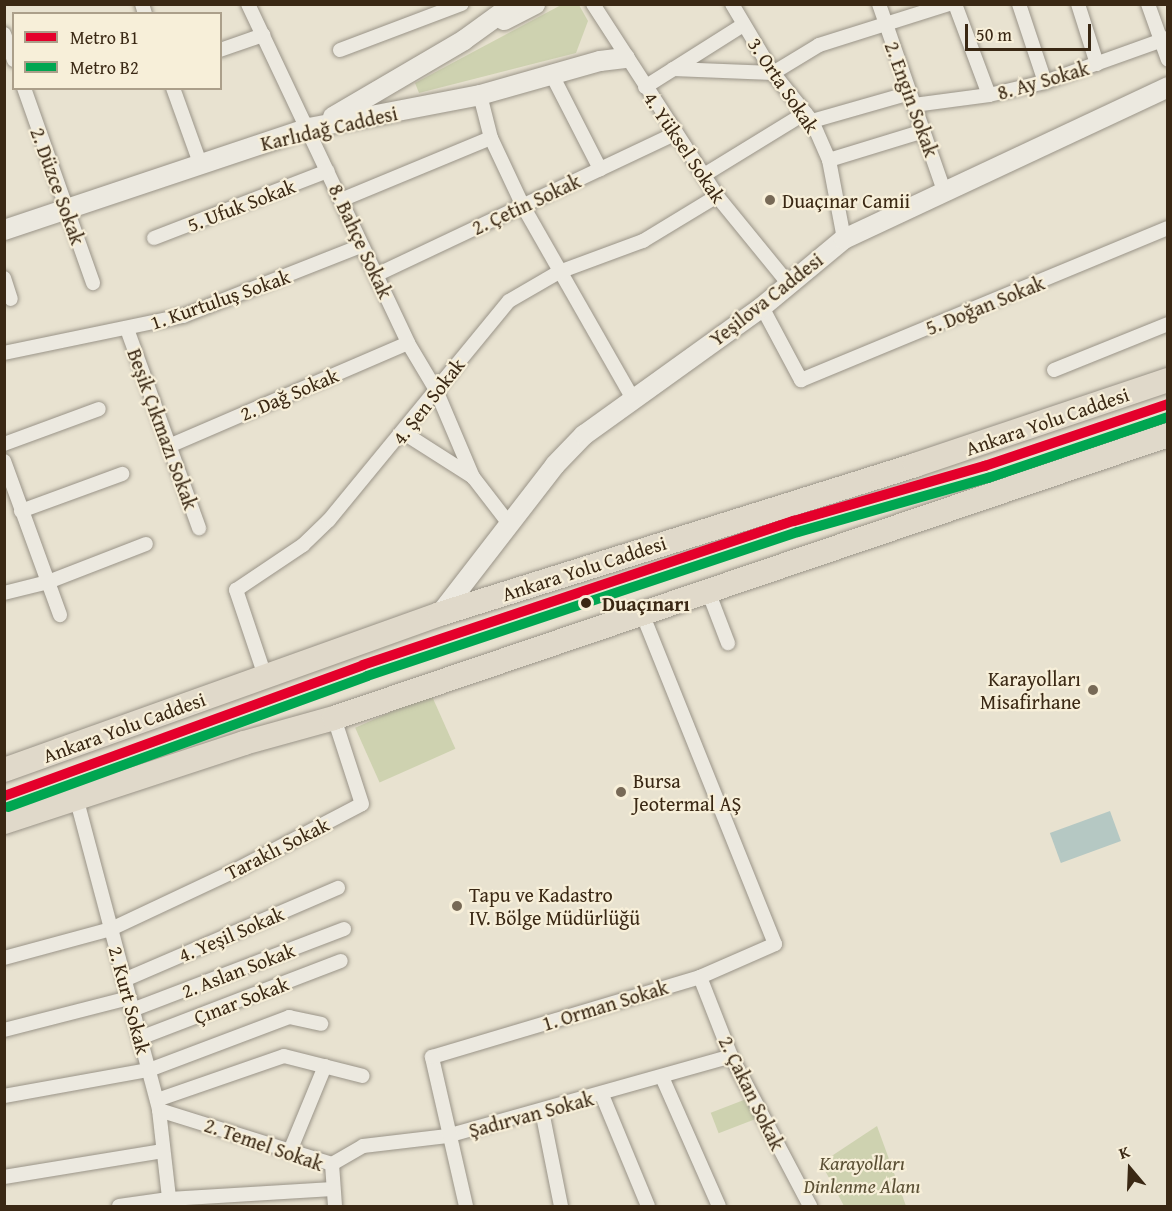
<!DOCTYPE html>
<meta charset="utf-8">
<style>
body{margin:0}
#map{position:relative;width:1172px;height:1211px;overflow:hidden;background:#e8e2d0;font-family:"Gentium Book Plus",serif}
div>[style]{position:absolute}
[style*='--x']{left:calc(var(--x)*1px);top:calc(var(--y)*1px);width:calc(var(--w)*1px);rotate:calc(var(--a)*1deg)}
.green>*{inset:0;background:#ced2b0;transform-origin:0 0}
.water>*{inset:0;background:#b5c8c3;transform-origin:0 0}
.roads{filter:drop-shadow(0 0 2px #9a9488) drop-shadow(0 0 2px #9a9488)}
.minor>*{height:14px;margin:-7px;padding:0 7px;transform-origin:7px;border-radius:7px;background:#ece9e0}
.secondary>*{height:20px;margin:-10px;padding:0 10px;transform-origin:10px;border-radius:10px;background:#ece9e0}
.trunk>*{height:24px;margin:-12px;padding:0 12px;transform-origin:12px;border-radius:12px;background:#e0d9ca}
.metro-1>*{height:10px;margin:-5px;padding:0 5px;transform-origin:5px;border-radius:5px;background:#e4002b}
.metro-2>*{height:10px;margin:-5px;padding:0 5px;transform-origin:5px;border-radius:5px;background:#00a651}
.dots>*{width:16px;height:16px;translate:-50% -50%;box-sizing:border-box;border:3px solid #f7efd9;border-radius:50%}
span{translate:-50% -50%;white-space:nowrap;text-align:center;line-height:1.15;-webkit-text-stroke:4.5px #f7efd9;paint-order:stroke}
.street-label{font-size:20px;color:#3a2814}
.poi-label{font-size:20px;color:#3a2814}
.left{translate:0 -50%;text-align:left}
.right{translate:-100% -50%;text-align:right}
.stop-label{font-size:20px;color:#3a2814;font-weight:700}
.park-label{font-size:20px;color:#5a4f34;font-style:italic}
.frame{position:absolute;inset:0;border:6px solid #3a2814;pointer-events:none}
.legend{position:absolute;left:12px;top:12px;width:210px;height:78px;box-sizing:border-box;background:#f7efd9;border:2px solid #ab9f8a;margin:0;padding:8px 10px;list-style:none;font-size:18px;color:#3a2814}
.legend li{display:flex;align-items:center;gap:12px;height:30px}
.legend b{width:30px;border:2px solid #ab9f8a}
.north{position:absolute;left:1100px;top:1139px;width:60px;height:60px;-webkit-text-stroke:4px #f7efd9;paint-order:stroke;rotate:341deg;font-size:16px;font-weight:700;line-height:24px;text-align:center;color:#3a2814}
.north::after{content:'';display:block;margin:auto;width:21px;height:27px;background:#3a2814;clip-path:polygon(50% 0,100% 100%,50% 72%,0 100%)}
.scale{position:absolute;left:965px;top:24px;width:126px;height:27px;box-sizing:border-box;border:3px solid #3a2814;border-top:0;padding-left:8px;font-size:18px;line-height:21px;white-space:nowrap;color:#3a2814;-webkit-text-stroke:4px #f7efd9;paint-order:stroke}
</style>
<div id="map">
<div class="green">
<div style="clip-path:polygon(563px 4px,579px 5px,588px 21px,576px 53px,419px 93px,415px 83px)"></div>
<div style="left:431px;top:694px;width:60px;height:83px;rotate:66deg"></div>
<div style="left:749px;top:1098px;width:22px;height:41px;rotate:69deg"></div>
<div style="clip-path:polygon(877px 1126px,906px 1206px,844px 1206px,821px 1163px)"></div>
</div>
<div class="water">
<div style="left:1110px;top:811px;width:32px;height:64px;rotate:70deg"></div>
</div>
<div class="roads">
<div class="minor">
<div style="--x:142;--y:4;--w:10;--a:73"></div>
<div style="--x:248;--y:4;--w:375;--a:64.7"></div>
<div style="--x:408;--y:343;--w:55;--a:59.2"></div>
<div style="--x:436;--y:390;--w:95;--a:67"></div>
<div style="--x:593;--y:4;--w:229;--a:57.1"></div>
<div style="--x:717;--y:196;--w:112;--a:50.8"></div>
<div style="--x:732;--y:4;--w:80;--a:59.3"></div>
<div style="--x:773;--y:73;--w:62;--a:50.9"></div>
<div style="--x:812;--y:121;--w:43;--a:66.4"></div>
<div style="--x:829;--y:160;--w:80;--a:79.2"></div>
<div style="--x:879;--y:4;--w:200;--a:70.8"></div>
<div style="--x:955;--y:4;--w:97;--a:69.5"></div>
<div style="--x:1019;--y:4;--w:82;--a:71.6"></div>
<div style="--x:1078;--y:4;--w:63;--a:72.4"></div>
<div style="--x:1148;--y:4;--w:59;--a:70.3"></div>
<div style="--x:4;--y:34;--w:28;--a:69"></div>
<div style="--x:220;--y:50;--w:46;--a:-19.2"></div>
<div style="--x:340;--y:50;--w:130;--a:-20.7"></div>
<div style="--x:673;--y:69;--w:100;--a:2.3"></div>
<div style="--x:773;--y:73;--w:54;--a:-31.3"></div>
<div style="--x:819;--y:45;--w:136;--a:-17.5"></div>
<div style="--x:552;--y:75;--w:106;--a:62.9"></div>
<div style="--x:645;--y:87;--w:116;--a:-32.3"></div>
<div style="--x:24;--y:88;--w:207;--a:70.5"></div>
<div style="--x:173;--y:88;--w:80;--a:70.2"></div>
<div style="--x:480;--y:95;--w:44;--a:75.7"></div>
<div style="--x:491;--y:138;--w:75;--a:64.8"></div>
<div style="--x:523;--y:206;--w:220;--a:60.3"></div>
<div style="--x:914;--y:105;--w:76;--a:-7.6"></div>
<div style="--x:989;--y:95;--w:57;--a:-13.1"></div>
<div style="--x:1045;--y:82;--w:131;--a:-19.7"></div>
<div style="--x:812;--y:121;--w:102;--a:-15.9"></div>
<div style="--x:829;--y:160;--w:99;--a:-17"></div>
<div style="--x:704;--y:175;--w:119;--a:-31.5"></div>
<div style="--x:341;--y:200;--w:162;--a:-22.5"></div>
<div style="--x:154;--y:238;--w:186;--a:-21.1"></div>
<div style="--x:376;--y:275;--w:332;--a:-25.3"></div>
<div style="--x:4;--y:278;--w:22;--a:72"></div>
<div style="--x:762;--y:307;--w:83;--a:61.9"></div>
<div style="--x:801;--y:380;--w:397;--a:-22.5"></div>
<div style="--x:127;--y:329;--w:212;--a:70.1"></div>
<div style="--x:4;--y:353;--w:183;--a:-11.7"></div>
<div style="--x:183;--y:316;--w:191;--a:-21.5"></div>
<div style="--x:1054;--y:370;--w:123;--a:-22"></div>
<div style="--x:404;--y:433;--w:82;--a:32.5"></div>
<div style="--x:473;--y:477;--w:61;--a:52.4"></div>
<div style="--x:4;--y:444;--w:101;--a:-20.2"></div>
<div style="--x:169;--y:446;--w:260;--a:-23.3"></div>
<div style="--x:4;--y:461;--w:164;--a:70"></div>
<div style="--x:21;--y:511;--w:108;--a:-20.1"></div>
<div style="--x:708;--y:591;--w:56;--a:69"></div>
<div style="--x:4;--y:593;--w:45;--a:-14"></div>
<div style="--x:48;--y:582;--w:105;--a:-21.2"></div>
<div style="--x:265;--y:676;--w:91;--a:-108.6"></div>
<div style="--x:236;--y:590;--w:81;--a:-33.9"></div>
<div style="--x:303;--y:545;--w:36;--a:-44"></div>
<div style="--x:329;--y:520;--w:283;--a:-50.6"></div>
<div style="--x:509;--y:301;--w:58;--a:-30.1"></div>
<div style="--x:559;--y:272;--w:90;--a:-20.3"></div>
<div style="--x:643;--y:241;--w:87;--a:-31.3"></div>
<div style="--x:76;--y:797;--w:324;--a:75.1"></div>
<div style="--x:159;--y:1110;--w:97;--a:83.5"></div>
<div style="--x:4;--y:958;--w:111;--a:-15.2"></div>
<div style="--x:111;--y:929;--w:136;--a:-25.2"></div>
<div style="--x:234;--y:871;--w:144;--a:-27.6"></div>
<div style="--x:362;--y:804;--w:90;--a:-108"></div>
<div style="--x:700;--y:977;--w:85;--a:68.6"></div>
<div style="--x:731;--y:1056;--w:170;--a:62.2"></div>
<div style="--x:124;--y:980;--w:233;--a:-23.3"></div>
<div style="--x:132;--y:1010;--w:227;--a:-20.9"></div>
<div style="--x:4;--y:1030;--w:129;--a:-14.4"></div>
<div style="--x:140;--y:1038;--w:215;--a:-21"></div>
<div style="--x:662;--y:1077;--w:141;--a:66.2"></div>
<div style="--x:602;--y:1095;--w:120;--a:67.5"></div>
<div style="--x:4;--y:1096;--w:147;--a:-10.2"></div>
<div style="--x:149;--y:1070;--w:150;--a:-20.7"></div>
<div style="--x:289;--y:1017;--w:33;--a:12"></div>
<div style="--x:157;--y:1100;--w:134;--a:-19.1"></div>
<div style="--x:284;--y:1056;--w:81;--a:14.2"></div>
<div style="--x:159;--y:1110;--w:181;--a:17.3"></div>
<div style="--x:332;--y:1164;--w:42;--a:85.9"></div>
<div style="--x:542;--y:1111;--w:97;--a:78.7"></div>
<div style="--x:290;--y:1151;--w:92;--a:-67.6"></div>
<div style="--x:332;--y:1164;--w:36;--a:-30"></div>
<div style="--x:363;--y:1146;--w:85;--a:-6.8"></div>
<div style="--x:447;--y:1136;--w:295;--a:-15.7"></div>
<div style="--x:4;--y:1177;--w:161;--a:-9.3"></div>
<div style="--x:119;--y:1206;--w:50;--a:-8"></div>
<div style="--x:169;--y:1199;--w:164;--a:-3.5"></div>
<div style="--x:466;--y:1206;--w:153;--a:-102.9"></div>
<div style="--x:432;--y:1057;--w:280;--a:-16.6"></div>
<div style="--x:700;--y:977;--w:82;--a:-23.7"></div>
<div style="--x:775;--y:944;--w:357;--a:-111.9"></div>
</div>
<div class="secondary">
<div style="--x:504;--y:20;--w:35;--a:-27"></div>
<div style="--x:333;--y:117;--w:152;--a:-30.4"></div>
<div style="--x:464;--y:40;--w:62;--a:-35.8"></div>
<div style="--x:4;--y:230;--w:322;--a:-18.5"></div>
<div style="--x:309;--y:128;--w:174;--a:-10.9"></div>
<div style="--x:480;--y:95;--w:125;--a:-15.8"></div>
<div style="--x:600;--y:61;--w:25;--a:-7"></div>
<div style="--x:440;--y:614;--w:188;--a:-52.3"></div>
<div style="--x:555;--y:465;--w:42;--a:-46"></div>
<div style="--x:584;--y:435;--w:219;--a:-35.7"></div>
<div style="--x:762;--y:307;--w:107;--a:-39.7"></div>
<div style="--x:844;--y:239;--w:358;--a:-25.1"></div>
</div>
<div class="trunk">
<div style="--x:4;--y:770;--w:463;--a:-19.7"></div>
<div style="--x:440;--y:614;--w:498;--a:-17.4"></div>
<div style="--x:915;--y:465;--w:267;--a:-18.6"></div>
<div style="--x:4;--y:822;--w:253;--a:-18.2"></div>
<div style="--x:244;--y:743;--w:93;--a:-15.5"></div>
<div style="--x:334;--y:718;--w:881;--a:-18.74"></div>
</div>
</div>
<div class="metro-1">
<div style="--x:4;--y:796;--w:382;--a:-20"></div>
<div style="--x:363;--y:665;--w:454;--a:-18.5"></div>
<div style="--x:794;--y:521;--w:199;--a:-16.1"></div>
<div style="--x:985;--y:466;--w:193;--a:-18.7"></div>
</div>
<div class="metro-2">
<div style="--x:8;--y:807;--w:382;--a:-20"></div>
<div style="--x:367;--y:676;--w:454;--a:-18.5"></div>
<div style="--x:798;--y:532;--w:198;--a:-15.9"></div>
<div style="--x:988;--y:478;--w:190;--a:-18.7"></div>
</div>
<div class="dots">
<div style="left:770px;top:200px;background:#776956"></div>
<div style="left:586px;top:603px;background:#3a2814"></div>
<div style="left:1093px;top:690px;background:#776956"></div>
<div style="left:621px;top:792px;background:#776956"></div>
<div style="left:457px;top:906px;background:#776956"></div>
</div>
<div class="street-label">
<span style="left:1043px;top:80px;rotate:-16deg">8. Ay Sokak</span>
<span style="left:784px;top:85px;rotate:56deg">3. Orta Sokak</span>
<span style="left:912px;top:99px;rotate:70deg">2. Engin Sokak</span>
<span style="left:329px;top:128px;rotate:-13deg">Karlıdağ Caddesi</span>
<span style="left:685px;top:147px;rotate:56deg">4. Yüksel Sokak</span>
<span style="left:58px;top:186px;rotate:70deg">2. Düzce Sokak</span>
<span style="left:526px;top:204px;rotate:-25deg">2. Çetin Sokak</span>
<span style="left:241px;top:205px;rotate:-21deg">5. Ufuk Sokak</span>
<span style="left:361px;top:241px;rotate:65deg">8. Bahçe Sokak</span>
<span style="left:220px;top:299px;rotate:-19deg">1. Kurtuluş Sokak</span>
<span style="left:766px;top:299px;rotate:-38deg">Yeşilova Caddesi</span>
<span style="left:985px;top:305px;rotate:-22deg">5. Doğan Sokak</span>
<span style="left:289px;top:394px;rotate:-23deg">2. Dağ Sokak</span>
<span style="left:428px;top:401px;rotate:-52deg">4. Şen Sokak</span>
<span style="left:1047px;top:421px;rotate:-19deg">Ankara Yolu Caddesi</span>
<span style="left:163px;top:429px;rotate:70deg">Beşik Çıkmazı Sokak</span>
<span style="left:584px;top:568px;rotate:-18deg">Ankara Yolu Caddesi</span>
<span style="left:124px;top:727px;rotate:-20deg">Ankara Yolu Caddesi</span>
<span style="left:277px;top:848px;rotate:-27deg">Taraklı Sokak</span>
<span style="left:231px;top:934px;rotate:-23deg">4. Yeşil Sokak</span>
<span style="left:238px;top:970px;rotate:-21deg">2. Aslan Sokak</span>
<span style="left:130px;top:1000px;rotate:75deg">2. Kurt Sokak</span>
<span style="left:241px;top:1000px;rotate:-21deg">Çınar Sokak</span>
<span style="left:605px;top:1005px;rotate:-17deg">1. Orman Sokak</span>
<span style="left:752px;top:1093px;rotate:64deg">2. Çakan Sokak</span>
<span style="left:531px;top:1114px;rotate:-15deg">Şadırvan Sokak</span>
<span style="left:264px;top:1144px;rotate:19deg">2. Temel Sokak</span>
</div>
<div class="poi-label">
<span class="left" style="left:782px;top:200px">Duaçınar Camii</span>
<span class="right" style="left:1081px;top:690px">Karayolları<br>Misafirhane</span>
<span class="left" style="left:633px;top:792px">Bursa<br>Jeotermal AŞ</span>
<span class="left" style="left:469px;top:906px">Tapu ve Kadastro<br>IV. Bölge Müdürlüğü</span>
</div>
<div class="stop-label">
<span class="left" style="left:602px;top:603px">Duaçınarı</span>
</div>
<div class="park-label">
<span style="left:862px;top:1174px">Karayolları<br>Dinlenme Alanı</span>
</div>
<div class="frame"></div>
<ul class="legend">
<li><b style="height:8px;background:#e4002b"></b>Metro B1</li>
<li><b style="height:8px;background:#00a651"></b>Metro B2</li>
</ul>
<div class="north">K</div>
<div class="scale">50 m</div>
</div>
